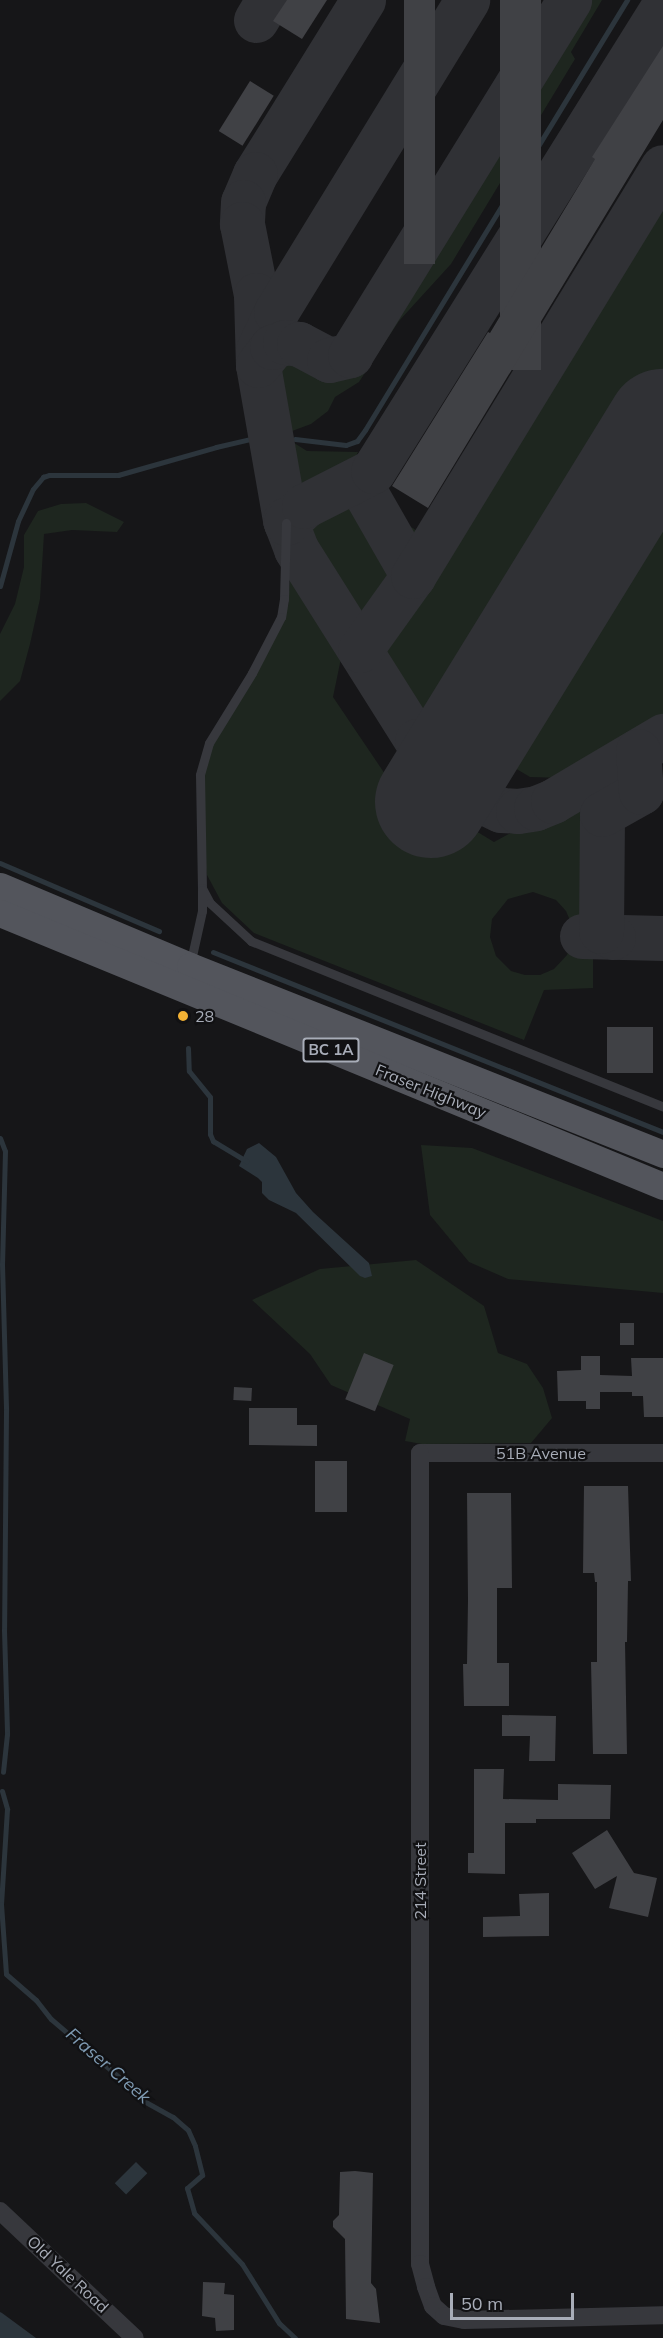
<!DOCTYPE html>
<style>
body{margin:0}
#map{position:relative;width:663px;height:2338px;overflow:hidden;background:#161618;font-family:Mulish,sans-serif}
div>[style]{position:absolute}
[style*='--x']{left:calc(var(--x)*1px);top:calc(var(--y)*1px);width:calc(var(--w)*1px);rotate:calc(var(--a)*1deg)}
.green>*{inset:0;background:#1e261f}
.water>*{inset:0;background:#2c353c;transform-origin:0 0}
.stream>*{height:5px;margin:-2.5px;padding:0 2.5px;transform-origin:2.5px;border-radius:2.5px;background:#2c353c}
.taxiway>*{height:45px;margin:-22.5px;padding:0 22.5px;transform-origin:22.5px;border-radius:22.5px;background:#303135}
.runway>*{height:112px;margin:-56px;padding:0 56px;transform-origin:56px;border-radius:56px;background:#303135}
.building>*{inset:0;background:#404145;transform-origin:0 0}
.service>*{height:9px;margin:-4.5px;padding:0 4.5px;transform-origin:4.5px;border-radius:4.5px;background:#37383d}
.minor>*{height:18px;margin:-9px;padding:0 9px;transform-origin:9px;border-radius:9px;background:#37383d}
.primary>*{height:27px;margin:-13.5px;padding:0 13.5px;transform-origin:13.5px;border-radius:13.5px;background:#53555c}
.dots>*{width:16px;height:16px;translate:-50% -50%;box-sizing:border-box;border:3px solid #111113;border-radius:50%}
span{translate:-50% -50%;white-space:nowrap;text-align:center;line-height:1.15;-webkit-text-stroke:4.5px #111113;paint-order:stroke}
.shield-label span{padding:2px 4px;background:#111113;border:2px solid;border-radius:4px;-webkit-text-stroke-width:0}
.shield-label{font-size:15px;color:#a8adb8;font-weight:700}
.poi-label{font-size:16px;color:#a8adb8}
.left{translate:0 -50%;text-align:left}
.street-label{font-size:16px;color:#a8adb8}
.water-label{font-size:18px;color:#7f9bb3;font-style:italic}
.scale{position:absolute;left:450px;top:2293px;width:124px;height:27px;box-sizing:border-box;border:3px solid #a8adb8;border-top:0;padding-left:8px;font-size:18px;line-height:21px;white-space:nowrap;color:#a8adb8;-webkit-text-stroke:4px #111113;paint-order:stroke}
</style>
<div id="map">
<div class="green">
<div style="clip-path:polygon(575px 0,602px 0,571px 52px,575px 59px,451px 264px,399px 321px,359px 382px,335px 397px,328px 411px,311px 424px,292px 431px,291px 441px,307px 451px,358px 452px,348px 474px,292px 494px,284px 468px,269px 380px,269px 367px,273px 358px,284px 352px,293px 350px,330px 364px,342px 364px,356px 358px)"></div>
<div style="clip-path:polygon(663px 181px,663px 370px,455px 707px,425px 716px,410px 707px,403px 698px,376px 656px,377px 642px,415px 585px)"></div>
<div style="clip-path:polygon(663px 477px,663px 718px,564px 778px,530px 777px,508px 764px,503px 738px)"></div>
<div style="clip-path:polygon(335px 500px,355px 506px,396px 574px,365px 629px,356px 631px,300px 533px,313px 511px)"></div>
<div style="clip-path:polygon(86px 503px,124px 522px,117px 532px,72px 530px,44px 534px,40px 599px,30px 644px,20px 681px,0 701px,0 634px,15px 604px,24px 567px,24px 535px,38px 511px,61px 504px)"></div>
<div style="clip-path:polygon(398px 522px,413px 528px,420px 534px,420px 540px,407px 548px,394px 532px)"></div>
<div style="clip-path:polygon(291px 563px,344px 644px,333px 697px,387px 777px,494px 842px,581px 795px,592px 805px,589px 924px,572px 925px,566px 911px,556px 900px,533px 892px,508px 899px,492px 919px,490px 937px,496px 956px,511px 971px,525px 975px,540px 975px,554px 969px,567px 955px,572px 942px,593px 943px,593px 988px,544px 990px,524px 1040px,254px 933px,222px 903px,207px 875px,203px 849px,203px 781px,213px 742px,280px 625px,288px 606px)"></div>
<div style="clip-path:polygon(421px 1145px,472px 1148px,663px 1221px,663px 1293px,508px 1279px,469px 1262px,430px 1215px)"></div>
<div style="clip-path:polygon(416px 1260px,484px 1306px,498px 1353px,527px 1364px,543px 1388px,552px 1418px,531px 1443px,422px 1444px,405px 1441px,410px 1419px,331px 1385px,310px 1354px,252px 1300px,320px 1269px)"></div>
</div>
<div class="water">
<div style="clip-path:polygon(259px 1143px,276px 1157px,296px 1193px,313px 1212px,369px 1263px,372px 1276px,365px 1278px,360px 1276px,296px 1213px,269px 1200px,262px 1193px,262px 1182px,258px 1178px,239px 1166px,247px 1149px)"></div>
<div style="left:136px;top:2162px;width:16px;height:30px;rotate:45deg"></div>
<div style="clip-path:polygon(0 2312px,2px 2313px,36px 2338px,0 2338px)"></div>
</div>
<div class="stream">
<div style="--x:295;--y:439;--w:51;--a:6.7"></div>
<div style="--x:346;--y:445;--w:12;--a:-20"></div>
<div style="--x:357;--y:441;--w:14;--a:-54"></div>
<div style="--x:365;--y:430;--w:504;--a:-58.65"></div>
<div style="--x:0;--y:586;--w:67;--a:-74.5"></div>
<div style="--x:18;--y:521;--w:35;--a:-65"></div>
<div style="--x:33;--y:489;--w:16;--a:-50"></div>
<div style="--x:43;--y:477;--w:6;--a:-18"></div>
<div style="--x:49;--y:475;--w:69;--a:0"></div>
<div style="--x:118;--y:475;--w:102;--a:-15.9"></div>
<div style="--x:216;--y:447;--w:37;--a:-13"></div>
<div style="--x:0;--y:863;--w:173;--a:23.2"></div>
<div style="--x:213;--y:952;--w:485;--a:21.8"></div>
<div style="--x:188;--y:1048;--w:23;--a:88"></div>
<div style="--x:189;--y:1071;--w:33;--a:51"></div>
<div style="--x:210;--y:1097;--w:37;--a:90"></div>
<div style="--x:210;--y:1134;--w:8;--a:67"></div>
<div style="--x:213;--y:1141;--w:39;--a:31"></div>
<div style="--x:0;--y:1138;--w:14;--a:69"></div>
<div style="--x:5;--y:1151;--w:113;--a:91.5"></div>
<div style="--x:2;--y:1264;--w:147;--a:88.4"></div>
<div style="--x:6;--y:1411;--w:219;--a:90.5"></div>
<div style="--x:4;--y:1630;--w:104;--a:88.3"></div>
<div style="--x:7;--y:1734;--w:38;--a:96"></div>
<div style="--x:2;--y:1791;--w:19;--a:74"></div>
<div style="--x:7;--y:1809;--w:95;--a:93.6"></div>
<div style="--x:1;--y:1904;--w:70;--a:85.9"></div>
<div style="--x:6;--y:1974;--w:40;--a:41"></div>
<div style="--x:36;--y:2000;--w:24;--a:52"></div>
<div style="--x:51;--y:2019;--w:91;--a:40.5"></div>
<div style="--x:120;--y:2078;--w:31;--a:45"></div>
<div style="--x:142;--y:2100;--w:35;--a:29"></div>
<div style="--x:173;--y:2117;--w:20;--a:41"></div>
<div style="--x:188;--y:2130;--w:17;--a:66"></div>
<div style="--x:195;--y:2146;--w:30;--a:76"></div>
<div style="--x:202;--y:2175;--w:20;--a:139"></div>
<div style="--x:187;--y:2188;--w:26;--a:74"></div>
<div style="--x:194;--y:2213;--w:70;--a:46.7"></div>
<div style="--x:242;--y:2264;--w:70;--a:57.9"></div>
<div style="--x:279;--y:2323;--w:22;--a:43"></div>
</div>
<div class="taxiway">
<div style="--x:363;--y:0;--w:205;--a:121.8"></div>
<div style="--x:255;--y:174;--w:30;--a:113"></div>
<div style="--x:243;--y:202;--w:22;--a:93"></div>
<div style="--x:242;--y:224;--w:72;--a:78.8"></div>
<div style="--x:256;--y:295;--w:70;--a:88.4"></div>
<div style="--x:258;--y:365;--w:157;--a:80.1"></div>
<div style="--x:285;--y:520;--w:31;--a:69"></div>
<div style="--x:296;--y:549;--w:227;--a:57.8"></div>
<div style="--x:417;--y:741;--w:13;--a:42"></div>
<div style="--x:427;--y:750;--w:20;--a:11"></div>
<div style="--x:447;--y:754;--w:26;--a:-32"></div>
<div style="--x:256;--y:20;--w:23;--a:-59"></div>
<div style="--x:258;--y:350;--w:42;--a:-64.7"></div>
<div style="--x:276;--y:312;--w:366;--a:-58.5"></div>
<div style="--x:258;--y:365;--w:23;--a:-52"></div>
<div style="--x:272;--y:347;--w:14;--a:-21"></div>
<div style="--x:285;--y:342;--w:14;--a:8"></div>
<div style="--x:299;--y:344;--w:34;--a:28"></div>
<div style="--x:329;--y:360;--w:22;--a:-13"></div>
<div style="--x:350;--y:355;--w:417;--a:-58.3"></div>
<div style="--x:358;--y:480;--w:111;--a:60.2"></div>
<div style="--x:286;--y:523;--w:25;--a:-43"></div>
<div style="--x:304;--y:506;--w:77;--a:-26.9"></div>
<div style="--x:373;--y:471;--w:547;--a:-57.99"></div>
<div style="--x:360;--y:650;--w:91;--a:-54.4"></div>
<div style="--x:413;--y:576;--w:479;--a:-58.6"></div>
<div style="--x:469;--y:740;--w:27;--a:105"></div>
<div style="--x:462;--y:766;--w:12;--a:81"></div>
<div style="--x:464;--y:778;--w:16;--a:60"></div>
<div style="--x:472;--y:792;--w:9;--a:49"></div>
<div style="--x:478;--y:799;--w:25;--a:26"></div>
<div style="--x:501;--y:810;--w:17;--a:3"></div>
<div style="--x:518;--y:811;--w:18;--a:-9"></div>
<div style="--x:536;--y:808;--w:18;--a:-22"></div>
<div style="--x:553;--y:801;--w:128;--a:-30.6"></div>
<div style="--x:582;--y:936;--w:81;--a:1.4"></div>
<div style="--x:613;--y:937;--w:13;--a:-153"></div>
<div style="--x:601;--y:931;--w:117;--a:-89.5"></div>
<div style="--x:602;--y:814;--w:45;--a:-29.4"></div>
<div style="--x:641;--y:792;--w:41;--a:-94.2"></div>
</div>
<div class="runway">
<div style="--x:431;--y:802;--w:443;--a:-58.4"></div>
</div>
<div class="building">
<div style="clip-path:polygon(287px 0,327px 0,302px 39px,273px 21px)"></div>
<div style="left:404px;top:0;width:31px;height:264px"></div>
<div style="left:500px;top:0;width:41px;height:370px"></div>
<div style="clip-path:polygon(663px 46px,663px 120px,428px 508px,392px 486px,488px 332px,490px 333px,595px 159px,592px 157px)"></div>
<div style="left:250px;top:81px;width:28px;height:59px;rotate:32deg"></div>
<div style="left:607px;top:1027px;width:46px;height:46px"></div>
<div style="left:620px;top:1323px;width:14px;height:22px"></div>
<div style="left:364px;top:1353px;width:32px;height:50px;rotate:22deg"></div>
<div style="clip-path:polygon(581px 1356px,600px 1356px,600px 1375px,632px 1376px,631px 1358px,663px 1358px,663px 1417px,644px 1417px,643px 1396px,632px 1396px,632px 1392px,600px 1392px,600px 1409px,586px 1409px,586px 1401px,558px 1401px,557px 1371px,581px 1370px)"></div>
<div style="left:234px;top:1387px;width:18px;height:13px;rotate:3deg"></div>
<div style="clip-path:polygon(249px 1408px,297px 1408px,297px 1425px,317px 1425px,317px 1446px,249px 1445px)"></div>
<div style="left:315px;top:1461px;width:32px;height:51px"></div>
<div style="clip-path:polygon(584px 1486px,628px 1486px,631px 1581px,628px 1581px,627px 1642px,625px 1642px,627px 1754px,593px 1754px,591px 1662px,597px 1662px,597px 1582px,595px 1582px,594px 1573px,583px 1573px)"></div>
<div style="clip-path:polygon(467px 1493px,511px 1493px,512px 1588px,497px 1588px,497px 1663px,509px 1663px,509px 1706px,464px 1706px,463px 1664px,467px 1664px,468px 1600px)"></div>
<div style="clip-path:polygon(502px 1715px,556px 1716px,555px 1761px,529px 1761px,530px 1736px,502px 1736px)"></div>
<div style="clip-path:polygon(474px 1769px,504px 1769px,503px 1799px,558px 1800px,558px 1784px,611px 1785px,610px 1819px,536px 1819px,536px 1823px,505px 1823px,505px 1874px,468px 1873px,468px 1853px,474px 1853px)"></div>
<div style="clip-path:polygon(607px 1830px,634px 1873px,657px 1878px,648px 1917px,609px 1908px,617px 1876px,595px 1889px,572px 1853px)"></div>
<div style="clip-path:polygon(549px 1893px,549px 1936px,483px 1937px,483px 1917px,520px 1916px,519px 1894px)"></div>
<div style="clip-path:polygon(355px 2171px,373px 2173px,371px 2283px,376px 2289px,380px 2323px,346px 2319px,345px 2239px,333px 2227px,333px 2221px,339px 2215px,340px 2172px)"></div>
<div style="clip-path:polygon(203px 2282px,225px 2283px,224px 2294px,234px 2295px,234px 2330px,216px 2331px,215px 2318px,202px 2316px)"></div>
</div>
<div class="service">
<div style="--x:286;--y:523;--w:76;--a:91.5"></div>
<div style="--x:284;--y:599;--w:18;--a:99"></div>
<div style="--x:281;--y:617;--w:63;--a:117.4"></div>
<div style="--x:252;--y:673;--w:82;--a:121.6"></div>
<div style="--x:209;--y:743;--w:33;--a:106"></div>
<div style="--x:200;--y:775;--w:113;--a:89"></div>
<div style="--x:202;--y:888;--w:17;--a:62"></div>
<div style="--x:210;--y:903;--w:56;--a:42.8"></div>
<div style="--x:251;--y:941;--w:444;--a:21.9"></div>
<div style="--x:190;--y:965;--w:55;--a:-77.5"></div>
<div style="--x:202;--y:911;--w:21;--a:-90"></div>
</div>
<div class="minor">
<div style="--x:663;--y:1453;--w:243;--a:180"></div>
<div style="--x:420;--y:1453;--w:811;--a:90"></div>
<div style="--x:420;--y:2264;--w:24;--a:75"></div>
<div style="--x:426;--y:2287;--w:20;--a:70"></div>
<div style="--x:433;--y:2306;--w:15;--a:42"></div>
<div style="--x:444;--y:2316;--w:20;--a:11"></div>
<div style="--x:464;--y:2320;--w:199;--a:-1.4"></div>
<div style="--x:0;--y:2211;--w:185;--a:43.3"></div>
</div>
<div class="primary">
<div style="--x:0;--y:886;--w:206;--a:22.8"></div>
<div style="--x:190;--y:966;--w:509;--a:21.68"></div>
<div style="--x:0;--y:913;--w:717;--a:22.38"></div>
</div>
<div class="dots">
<div style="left:183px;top:1016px;background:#f2b134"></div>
</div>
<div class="shield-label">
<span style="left:331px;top:1050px">BC 1A</span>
</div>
<div class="poi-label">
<span class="left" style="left:195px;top:1016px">28</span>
</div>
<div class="street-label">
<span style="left:431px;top:1091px;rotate:22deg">Fraser Highway</span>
<span style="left:541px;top:1453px">51B Avenue</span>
<span style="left:420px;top:1881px;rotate:-90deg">214 Street</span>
<span style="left:68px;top:2274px;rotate:43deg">Old Yale Road</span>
</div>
<div class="water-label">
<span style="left:108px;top:2066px;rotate:41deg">Fraser Creek</span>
</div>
<div class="scale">50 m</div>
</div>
